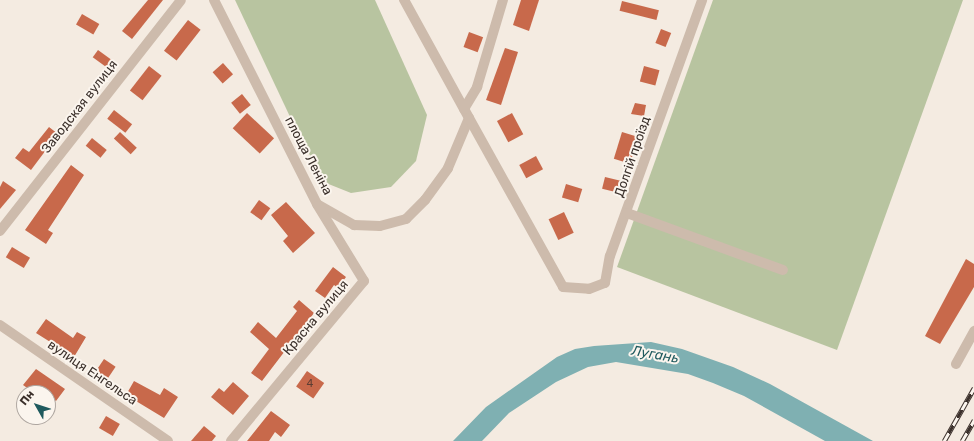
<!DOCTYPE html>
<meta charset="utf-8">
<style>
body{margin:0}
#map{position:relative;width:974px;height:441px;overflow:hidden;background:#f4ebe1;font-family:Rubik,sans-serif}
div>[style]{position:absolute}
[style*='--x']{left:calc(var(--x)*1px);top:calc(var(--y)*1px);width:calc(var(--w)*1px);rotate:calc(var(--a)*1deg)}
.green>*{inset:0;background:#b8c4a0}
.water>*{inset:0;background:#7fb0b2}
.building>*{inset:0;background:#c8694b;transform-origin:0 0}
.minor>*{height:10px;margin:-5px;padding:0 5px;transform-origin:5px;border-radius:5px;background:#cdbbac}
.rail>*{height:4.5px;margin-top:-2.25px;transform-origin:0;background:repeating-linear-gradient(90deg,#fbf5ee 0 9px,#3b302b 0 18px);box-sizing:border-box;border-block:1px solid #3b302b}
span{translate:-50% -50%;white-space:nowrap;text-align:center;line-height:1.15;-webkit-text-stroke:4px #fbf5ee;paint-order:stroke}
.number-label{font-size:11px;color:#5e3e33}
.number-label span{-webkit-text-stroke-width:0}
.street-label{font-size:13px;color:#3b302b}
.water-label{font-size:14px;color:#1f5a5e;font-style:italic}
.north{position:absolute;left:16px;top:385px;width:40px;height:40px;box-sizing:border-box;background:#fbf5ee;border:1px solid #aea6a0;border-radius:50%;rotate:309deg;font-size:11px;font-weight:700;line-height:16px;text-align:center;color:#3b302b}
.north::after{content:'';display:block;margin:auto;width:14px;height:18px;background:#1f5a5e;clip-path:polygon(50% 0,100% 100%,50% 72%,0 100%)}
</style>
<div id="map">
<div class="green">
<div style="clip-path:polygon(235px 0,375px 0,427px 115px,416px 161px,391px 187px,351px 193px,326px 183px,300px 138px)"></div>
<div style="clip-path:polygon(713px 0,963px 0,837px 350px,617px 267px)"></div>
</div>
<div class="water">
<div style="clip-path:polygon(651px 342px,682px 349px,733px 367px,770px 384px,873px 441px,825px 441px,744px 396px,713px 383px,688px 374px,616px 362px,588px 367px,556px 382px,509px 413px,482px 441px,453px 441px,486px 407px,557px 357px,575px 349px,594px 346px)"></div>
</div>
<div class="building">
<div style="clip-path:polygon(148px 0,163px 0,132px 39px,122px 31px)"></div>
<div style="clip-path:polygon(521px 0,539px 0,529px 31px,513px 25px)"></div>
<div style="left:622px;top:1px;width:38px;height:10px;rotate:14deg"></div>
<div style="left:82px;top:14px;width:20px;height:12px;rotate:30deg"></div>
<div style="left:188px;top:20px;width:16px;height:39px;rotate:38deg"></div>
<div style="left:661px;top:29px;width:11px;height:15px;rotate:22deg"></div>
<div style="left:469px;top:32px;width:15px;height:16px;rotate:20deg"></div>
<div style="clip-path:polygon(505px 48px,518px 52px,501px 105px,486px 100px)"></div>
<div style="left:98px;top:50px;width:17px;height:9px;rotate:36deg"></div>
<div style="left:223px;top:63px;width:15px;height:14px;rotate:48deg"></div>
<div style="left:149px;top:66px;width:16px;height:31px;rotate:38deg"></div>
<div style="left:644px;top:66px;width:16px;height:16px;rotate:15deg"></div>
<div style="left:242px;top:94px;width:14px;height:14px;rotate:51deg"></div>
<div style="clip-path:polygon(635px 103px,646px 105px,644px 116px,631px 114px)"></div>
<div style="left:114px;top:110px;width:23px;height:11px;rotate:38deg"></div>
<div style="left:247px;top:113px;width:37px;height:21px;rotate:43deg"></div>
<div style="left:512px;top:113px;width:24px;height:17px;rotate:62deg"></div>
<div style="clip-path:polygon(49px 127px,58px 134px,31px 170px,15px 158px,23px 148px,29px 152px)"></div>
<div style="left:120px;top:132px;width:23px;height:9px;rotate:43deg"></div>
<div style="left:622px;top:132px;width:17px;height:28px;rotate:17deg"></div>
<div style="left:92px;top:138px;width:19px;height:10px;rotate:39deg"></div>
<div style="left:536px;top:156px;width:15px;height:19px;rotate:62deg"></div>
<div style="clip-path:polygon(71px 165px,84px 175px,48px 230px,53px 233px,46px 244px,25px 230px)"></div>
<div style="left:605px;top:177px;width:16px;height:12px;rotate:14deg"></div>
<div style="clip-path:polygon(3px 181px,16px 190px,0 209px,0 187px)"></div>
<div style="left:566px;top:184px;width:17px;height:14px;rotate:17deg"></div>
<div style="left:259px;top:200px;width:14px;height:15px;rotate:36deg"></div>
<div style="clip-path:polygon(286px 202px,315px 233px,293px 253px,283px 241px,288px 236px,271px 215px)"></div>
<div style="left:564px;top:212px;width:23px;height:17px;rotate:65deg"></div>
<div style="left:12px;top:247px;width:21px;height:12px;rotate:31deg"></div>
<div style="clip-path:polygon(966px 259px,974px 264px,974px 287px,940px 344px,925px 336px)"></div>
<div style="clip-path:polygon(333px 267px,346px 277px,338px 288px,334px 285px,325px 298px,315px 291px)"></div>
<div style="clip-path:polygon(299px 300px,314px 313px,262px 381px,251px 373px,269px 349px,250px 332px,258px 322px,276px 338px,297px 311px,293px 307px)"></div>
<div style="clip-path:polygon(46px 319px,73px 338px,77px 332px,86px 337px,74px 357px,36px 333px)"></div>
<div style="left:104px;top:359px;width:14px;height:18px;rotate:34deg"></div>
<div style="clip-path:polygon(36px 369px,65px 389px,56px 401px,37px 387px,33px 392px,23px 385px)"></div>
<div style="left:307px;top:371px;width:21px;height:19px;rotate:35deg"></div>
<div style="clip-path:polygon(134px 381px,160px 395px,164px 388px,178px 397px,164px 418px,126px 395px)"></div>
<div style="clip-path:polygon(233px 382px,249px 396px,233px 415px,211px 397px,219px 388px,224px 392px)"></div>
<div style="clip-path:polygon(271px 411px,290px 425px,281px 437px,275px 432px,269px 441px,247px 441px)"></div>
<div style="left:106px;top:416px;width:16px;height:14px;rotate:30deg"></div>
<div style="clip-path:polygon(204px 426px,216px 436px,212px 441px,191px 441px)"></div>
</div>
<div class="minor">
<div style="--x:214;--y:0;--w:229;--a:63.2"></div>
<div style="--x:317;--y:204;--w:43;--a:29.6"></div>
<div style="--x:354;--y:225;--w:26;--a:2"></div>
<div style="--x:380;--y:226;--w:27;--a:-15"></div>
<div style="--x:406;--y:219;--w:27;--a:-45"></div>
<div style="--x:425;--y:200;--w:39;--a:-54"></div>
<div style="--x:448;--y:168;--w:54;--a:-67.2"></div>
<div style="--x:469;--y:118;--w:135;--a:-118.8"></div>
<div style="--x:464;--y:109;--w:26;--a:-59"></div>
<div style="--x:477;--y:87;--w:91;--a:-73.4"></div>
<div style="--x:469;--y:118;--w:193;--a:60.9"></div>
<div style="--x:563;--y:287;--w:26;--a:4"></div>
<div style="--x:589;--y:289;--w:17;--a:-21"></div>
<div style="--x:605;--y:283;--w:27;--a:-80"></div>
<div style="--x:610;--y:256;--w:272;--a:-70.2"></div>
<div style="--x:627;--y:213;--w:166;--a:20.1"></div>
<div style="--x:0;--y:231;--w:293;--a:-51.9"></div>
<div style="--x:0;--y:325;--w:204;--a:34.6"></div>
<div style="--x:956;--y:364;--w:38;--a:-61"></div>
<div style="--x:231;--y:441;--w:208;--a:-50.3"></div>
<div style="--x:364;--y:281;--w:88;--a:-121.5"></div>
</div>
<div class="rail">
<div style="--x:944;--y:441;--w:61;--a:-60.5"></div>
<div style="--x:962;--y:441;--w:24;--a:-60"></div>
</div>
<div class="number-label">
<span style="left:310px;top:384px">4</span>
</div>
<div class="street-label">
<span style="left:80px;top:107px;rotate:-52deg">Заводская вулиця</span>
<span style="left:308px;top:156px;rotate:62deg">площа Леніна</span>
<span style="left:633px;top:157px;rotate:-71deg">Долгій проїзд</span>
<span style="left:316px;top:318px;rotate:-50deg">Красна вулиця</span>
<span style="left:92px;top:373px;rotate:34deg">вулиця Енгельса</span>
</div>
<div class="water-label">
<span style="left:655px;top:355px;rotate:10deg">Лугань</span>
</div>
<div class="north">Пн</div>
</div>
